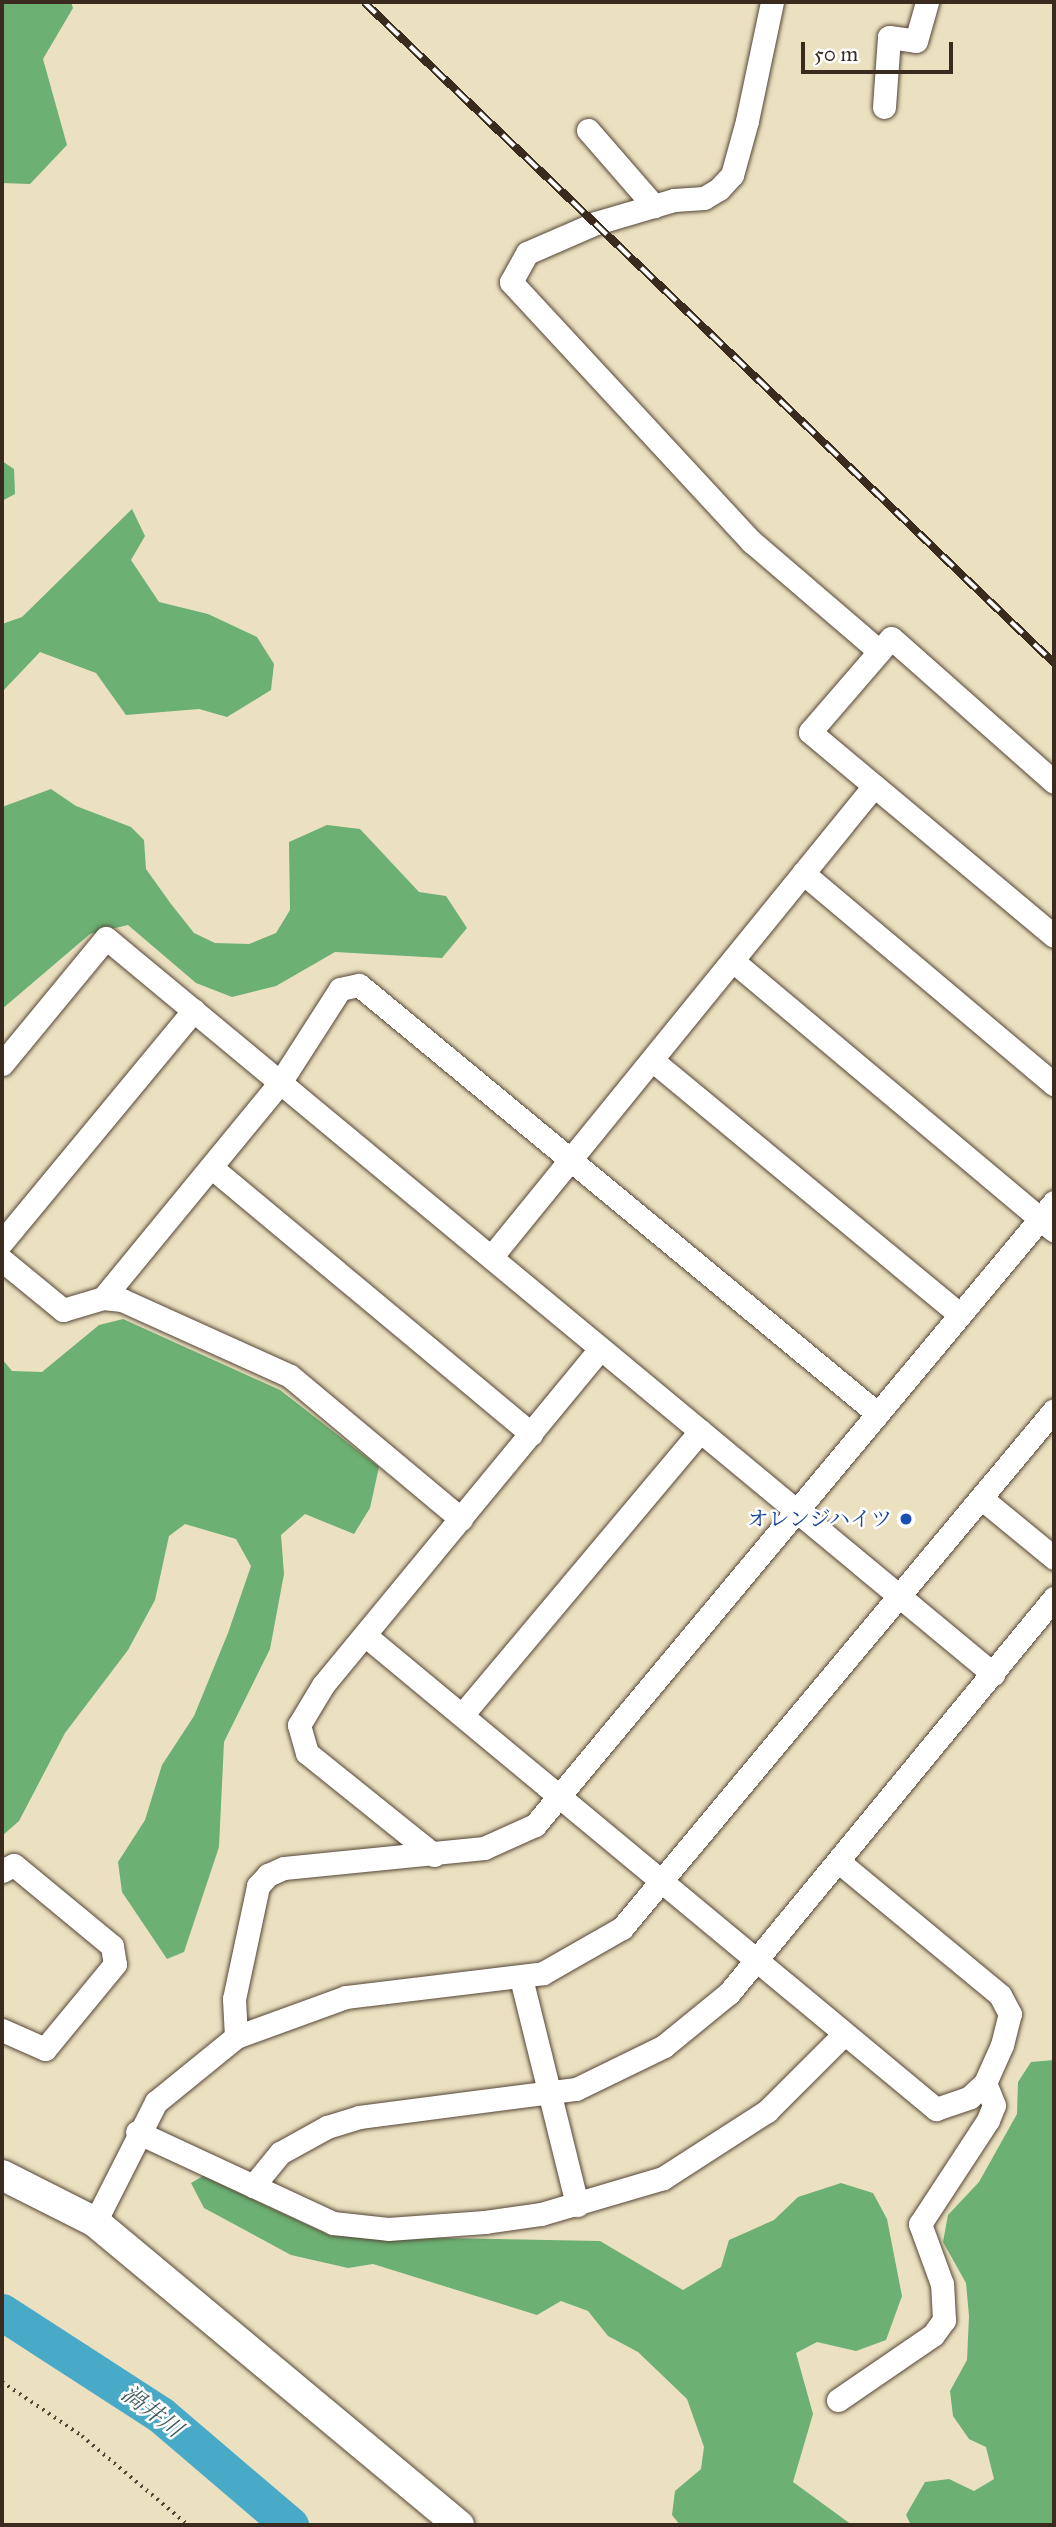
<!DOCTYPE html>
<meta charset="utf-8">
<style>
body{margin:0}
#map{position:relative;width:1056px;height:2527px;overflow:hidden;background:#ebe1c0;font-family:"IM FELL Great Primer","Noto Serif JP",serif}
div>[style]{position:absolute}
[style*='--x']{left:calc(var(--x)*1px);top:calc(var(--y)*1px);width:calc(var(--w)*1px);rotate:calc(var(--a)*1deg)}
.forest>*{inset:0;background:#6cb073}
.river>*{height:37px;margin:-18.5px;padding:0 18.5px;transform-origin:18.5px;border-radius:18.5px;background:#48aac7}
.path>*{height:3.5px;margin-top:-1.75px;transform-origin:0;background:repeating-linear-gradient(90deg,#554536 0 2px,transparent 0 7px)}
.roads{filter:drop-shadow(0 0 2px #554536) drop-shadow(0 0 2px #554536)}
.minor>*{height:23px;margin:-11.5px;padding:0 11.5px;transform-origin:11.5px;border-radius:11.5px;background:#fff}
.tertiary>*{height:30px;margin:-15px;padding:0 15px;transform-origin:15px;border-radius:15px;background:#fff}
.rail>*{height:8px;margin-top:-4px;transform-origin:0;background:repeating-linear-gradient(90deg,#fff 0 16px,#3b2a1e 0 32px);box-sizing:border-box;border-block:2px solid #3b2a1e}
.dots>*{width:19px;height:19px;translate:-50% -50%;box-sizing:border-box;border:4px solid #fff;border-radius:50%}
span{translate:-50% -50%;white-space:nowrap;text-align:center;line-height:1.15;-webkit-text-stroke:5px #fff;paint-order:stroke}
.transit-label{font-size:21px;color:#164399}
.right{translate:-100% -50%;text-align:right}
.water-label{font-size:23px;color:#405d62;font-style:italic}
.frame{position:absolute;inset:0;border:4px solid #3b2a1e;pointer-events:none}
.scale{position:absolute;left:801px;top:42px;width:152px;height:32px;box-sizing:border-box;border:4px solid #3b2a1e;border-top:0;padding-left:9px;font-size:21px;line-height:24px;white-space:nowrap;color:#3b2a1e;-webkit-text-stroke:5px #fff;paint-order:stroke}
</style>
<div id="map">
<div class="forest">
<div style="clip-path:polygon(2px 2px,71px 2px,73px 8px,43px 59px,67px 145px,30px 184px,2px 183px)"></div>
<div style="clip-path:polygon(2px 461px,14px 469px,15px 494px,2px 501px)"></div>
<div style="clip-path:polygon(132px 509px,145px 536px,131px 560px,159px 602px,208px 614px,257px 637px,274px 664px,271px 690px,227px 717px,199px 709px,126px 715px,96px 673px,40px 652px,2px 692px,2px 624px,22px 617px)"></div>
<div style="clip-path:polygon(51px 789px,76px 806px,131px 827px,144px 840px,146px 869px,171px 904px,194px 933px,215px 943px,249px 944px,276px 933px,290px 910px,289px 842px,327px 825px,360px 829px,419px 892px,446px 896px,467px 928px,442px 958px,335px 952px,276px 986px,232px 997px,196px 983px,128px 925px,90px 934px,2px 1009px,2px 807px)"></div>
<div style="clip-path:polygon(123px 1319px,280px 1390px,379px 1467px,370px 1508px,354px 1534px,305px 1514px,281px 1535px,284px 1574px,270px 1649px,224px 1742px,219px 1847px,184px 1952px,167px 1959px,122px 1892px,118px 1862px,145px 1820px,162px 1765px,194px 1716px,228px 1633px,251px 1566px,236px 1539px,185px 1524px,169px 1536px,155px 1600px,128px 1650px,65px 1733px,19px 1821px,2px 1836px,2px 1359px,12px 1371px,42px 1372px,99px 1325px)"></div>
<div style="clip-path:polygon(1054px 2060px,1054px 2525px,911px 2525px,906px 2515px,925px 2482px,949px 2479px,974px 2491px,994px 2479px,986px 2447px,969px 2439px,953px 2416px,950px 2391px,967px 2360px,969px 2316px,966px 2283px,943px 2242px,948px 2215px,979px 2182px,1017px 2114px,1018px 2082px,1031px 2062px)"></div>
<div style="clip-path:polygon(203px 2176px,331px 2236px,600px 2241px,683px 2290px,721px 2267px,729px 2240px,774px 2220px,798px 2197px,841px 2183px,873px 2193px,887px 2219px,902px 2296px,886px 2340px,856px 2351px,817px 2342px,796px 2353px,813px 2414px,793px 2482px,852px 2525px,680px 2525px,672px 2515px,675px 2491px,701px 2469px,704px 2447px,687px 2399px,638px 2352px,608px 2336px,588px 2311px,561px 2301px,537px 2315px,373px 2264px,348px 2268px,291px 2255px,204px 2208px,191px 2183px)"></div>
</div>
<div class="river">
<div style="--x:2;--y:2312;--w:189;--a:32.9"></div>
<div style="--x:161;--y:2415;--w:170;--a:40.5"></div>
</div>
<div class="path">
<div style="--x:2;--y:2382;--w:97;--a:34"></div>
<div style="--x:82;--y:2436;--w:138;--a:40"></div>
</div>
<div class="roads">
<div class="minor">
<div style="--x:772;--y:2;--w:122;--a:101.9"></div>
<div style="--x:747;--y:121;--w:56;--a:105.5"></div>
<div style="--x:732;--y:175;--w:19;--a:133"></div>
<div style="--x:719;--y:189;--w:17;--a:149"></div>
<div style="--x:704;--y:198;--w:30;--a:176"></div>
<div style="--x:674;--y:200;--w:81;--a:163.6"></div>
<div style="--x:596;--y:223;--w:75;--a:156.5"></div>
<div style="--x:527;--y:253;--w:33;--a:119"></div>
<div style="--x:511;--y:282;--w:355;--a:47.2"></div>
<div style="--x:752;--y:542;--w:167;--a:40.6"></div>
<div style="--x:884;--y:107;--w:70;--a:-85.9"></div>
<div style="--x:889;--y:37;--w:27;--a:8"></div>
<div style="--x:916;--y:41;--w:41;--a:-74.2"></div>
<div style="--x:588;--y:130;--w:101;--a:49"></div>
<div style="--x:1054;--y:782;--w:217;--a:-138.5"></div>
<div style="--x:891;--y:638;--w:124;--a:130.8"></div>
<div style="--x:810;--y:732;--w:318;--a:39.9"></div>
<div style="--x:803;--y:873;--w:328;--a:40.1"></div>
<div style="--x:733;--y:961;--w:419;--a:40"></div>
<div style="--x:652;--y:1060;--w:400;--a:39.6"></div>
<div style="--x:2;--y:1064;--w:163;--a:-50.5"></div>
<div style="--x:106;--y:938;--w:1153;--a:39.68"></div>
<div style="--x:211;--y:1167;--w:417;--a:39.8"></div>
<div style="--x:2;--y:1242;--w:301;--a:-50.4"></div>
<div style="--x:492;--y:1256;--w:606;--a:-50.9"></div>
<div style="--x:2;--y:1260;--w:79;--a:39.3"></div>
<div style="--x:63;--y:1310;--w:42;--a:-16.7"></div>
<div style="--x:103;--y:1298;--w:19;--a:6"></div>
<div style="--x:122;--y:1300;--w:184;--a:24.3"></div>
<div style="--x:290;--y:1376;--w:223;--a:39.9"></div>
<div style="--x:103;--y:1298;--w:281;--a:-50.6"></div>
<div style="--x:281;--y:1081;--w:109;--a:-57.3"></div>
<div style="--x:340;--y:989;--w:19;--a:-12"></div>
<div style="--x:359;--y:985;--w:673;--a:39.58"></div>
<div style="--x:981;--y:1498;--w:94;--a:39.4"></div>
<div style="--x:366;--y:1636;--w:741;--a:39.69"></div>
<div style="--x:936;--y:2109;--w:36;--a:-19"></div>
<div style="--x:970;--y:2097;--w:21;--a:-43"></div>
<div style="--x:985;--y:2083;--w:42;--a:-65.9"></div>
<div style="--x:1002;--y:2045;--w:32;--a:-76"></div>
<div style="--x:1010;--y:2014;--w:21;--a:-118"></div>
<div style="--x:1000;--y:1995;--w:209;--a:-140.4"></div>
<div style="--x:462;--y:1715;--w:371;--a:-50"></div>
<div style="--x:434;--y:1855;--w:163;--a:-141.2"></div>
<div style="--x:307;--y:1753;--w:29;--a:-106"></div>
<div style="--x:299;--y:1725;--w:47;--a:-59"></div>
<div style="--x:323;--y:1685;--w:435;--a:-50.5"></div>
<div style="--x:2;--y:1871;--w:13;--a:-27"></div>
<div style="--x:14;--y:1865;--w:127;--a:39.6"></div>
<div style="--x:112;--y:1946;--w:18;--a:81"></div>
<div style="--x:115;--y:1964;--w:110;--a:129.5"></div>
<div style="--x:45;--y:2049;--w:47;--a:-156.2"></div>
<div style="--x:521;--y:1978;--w:234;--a:76.1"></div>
<div style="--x:236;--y:2037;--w:38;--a:-93"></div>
<div style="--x:234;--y:1999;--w:116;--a:-78"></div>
<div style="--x:258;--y:1886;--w:15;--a:-48"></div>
<div style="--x:268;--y:1875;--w:17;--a:-24"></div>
<div style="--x:284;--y:1868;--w:201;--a:-5.7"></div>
<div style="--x:484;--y:1848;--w:56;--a:-24.3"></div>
<div style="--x:535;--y:1825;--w:811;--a:-50.2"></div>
<div style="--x:137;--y:2132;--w:216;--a:24.9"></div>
<div style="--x:333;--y:2223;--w:55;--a:6.2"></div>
<div style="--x:388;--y:2229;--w:97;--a:-4.1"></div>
<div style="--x:485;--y:2222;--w:57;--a:-8.1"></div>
<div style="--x:541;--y:2214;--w:127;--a:-16.4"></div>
<div style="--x:663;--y:2178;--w:124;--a:-32.8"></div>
<div style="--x:767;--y:2111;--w:109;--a:-45"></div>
<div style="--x:253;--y:2186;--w:43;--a:-50.7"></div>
<div style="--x:280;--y:2153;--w:54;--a:-29"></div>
<div style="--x:327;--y:2127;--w:34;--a:-17"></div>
<div style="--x:359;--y:2117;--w:219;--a:-7.4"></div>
<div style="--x:576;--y:2089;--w:98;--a:-26"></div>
<div style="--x:664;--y:2046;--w:84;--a:-39.2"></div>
<div style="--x:729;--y:1993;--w:512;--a:-50.55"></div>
<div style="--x:95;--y:2222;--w:135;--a:-63.1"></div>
<div style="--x:156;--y:2102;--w:103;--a:-39.1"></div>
<div style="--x:236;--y:2037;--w:117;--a:-20"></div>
<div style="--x:346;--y:1997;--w:198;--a:-6.9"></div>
<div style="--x:543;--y:1973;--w:91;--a:-29.7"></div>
<div style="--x:622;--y:1928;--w:674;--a:-50.17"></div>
<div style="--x:838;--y:2400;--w:115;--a:-34.4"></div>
<div style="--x:933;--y:2335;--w:19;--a:-54"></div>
<div style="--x:944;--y:2320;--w:36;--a:-93"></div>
<div style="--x:942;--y:2284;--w:64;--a:-110.1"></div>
<div style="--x:920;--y:2224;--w:124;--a:-56.8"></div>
<div style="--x:988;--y:2120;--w:16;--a:-68"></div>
<div style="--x:994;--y:2105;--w:24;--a:-112"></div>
</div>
<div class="tertiary">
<div style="--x:2;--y:2175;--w:104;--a:26.8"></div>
<div style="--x:95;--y:2222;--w:474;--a:39.8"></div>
</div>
</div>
<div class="rail">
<div style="--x:364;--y:2;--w:956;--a:43.77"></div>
</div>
<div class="dots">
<div style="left:906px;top:1519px;background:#1a4fb4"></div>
</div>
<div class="transit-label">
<span class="right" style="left:892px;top:1519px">オレンジハイツ</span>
</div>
<div class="water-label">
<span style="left:152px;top:2411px;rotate:37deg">渦井川</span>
</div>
<div class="frame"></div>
<div class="scale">50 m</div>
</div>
